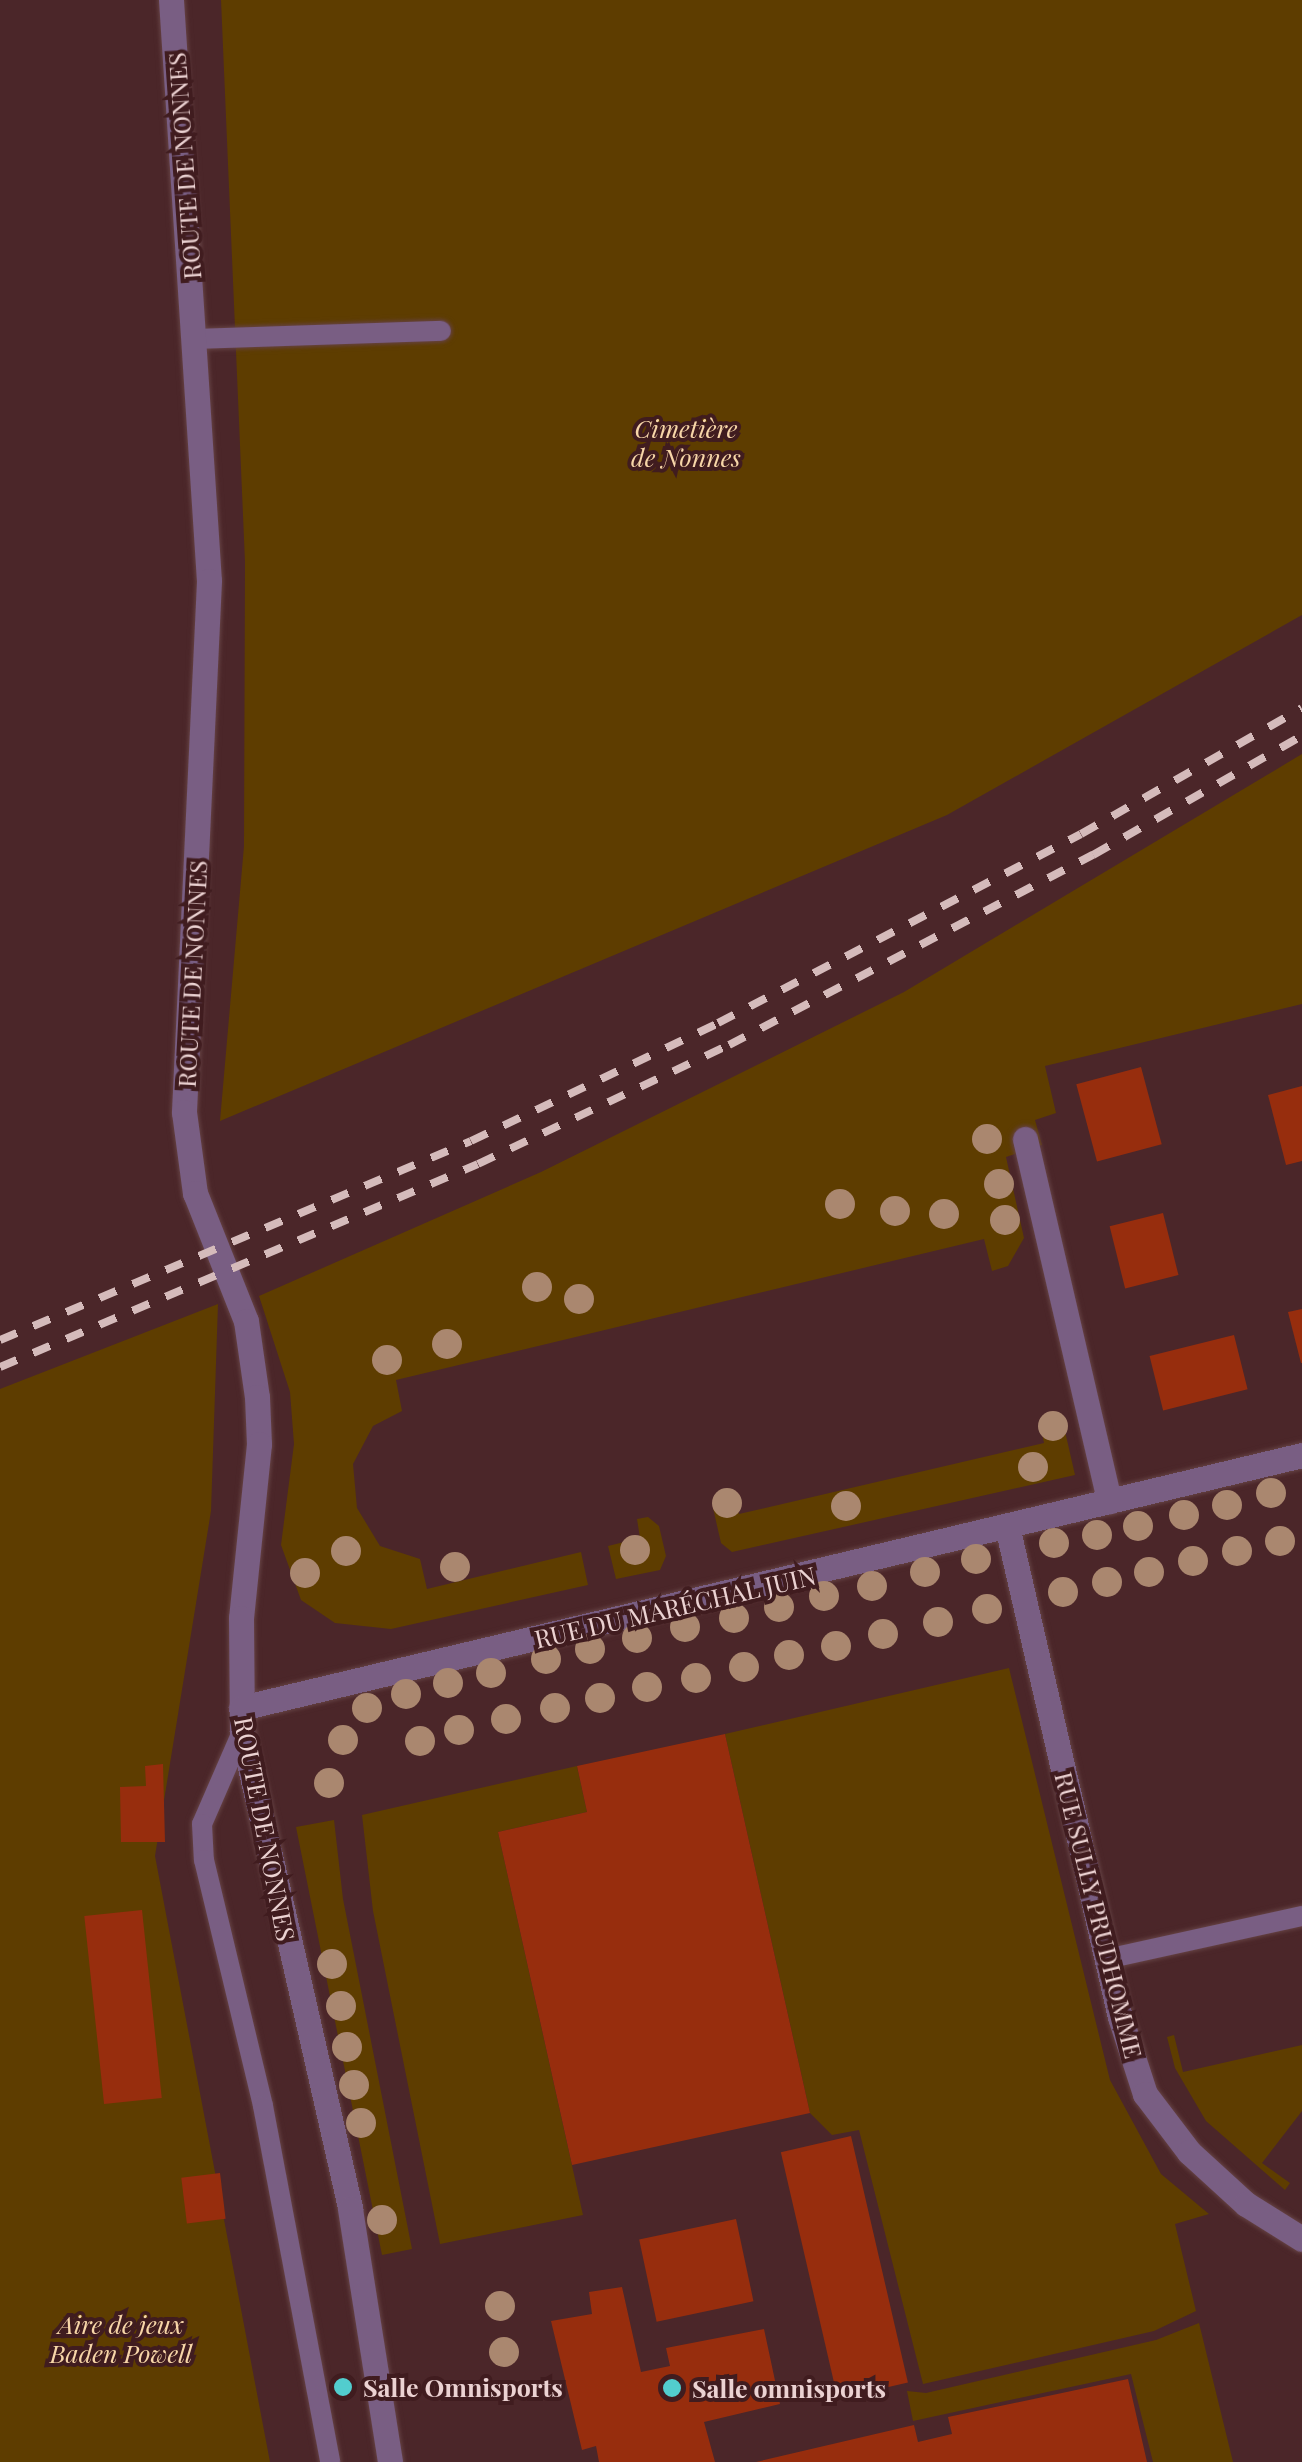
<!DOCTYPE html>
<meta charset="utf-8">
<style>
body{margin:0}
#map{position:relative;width:1302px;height:2462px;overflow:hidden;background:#4b2629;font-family:"Playfair Display",serif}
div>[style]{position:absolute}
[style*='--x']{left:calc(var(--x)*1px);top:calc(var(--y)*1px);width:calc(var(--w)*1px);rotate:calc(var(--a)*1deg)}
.green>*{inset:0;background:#5e3d00}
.building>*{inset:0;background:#972d0d;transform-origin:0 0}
.roads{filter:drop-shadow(0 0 2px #654244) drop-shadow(0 0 2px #654244)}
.service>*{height:20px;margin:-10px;padding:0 10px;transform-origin:10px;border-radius:10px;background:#795e83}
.minor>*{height:25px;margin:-12.5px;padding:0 12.5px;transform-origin:12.5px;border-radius:12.5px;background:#795e83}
.rail>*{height:8px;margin-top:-4px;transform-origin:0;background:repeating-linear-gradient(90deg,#d5bbbb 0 18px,transparent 0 36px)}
.trees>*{width:30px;height:30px;margin:-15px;border-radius:50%;background:#aa876f}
.dots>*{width:28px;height:28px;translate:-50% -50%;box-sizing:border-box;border:5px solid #401c1f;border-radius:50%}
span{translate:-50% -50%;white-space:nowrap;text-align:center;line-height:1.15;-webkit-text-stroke:8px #401c1f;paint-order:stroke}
.street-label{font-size:25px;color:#ebd2d2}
.park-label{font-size:25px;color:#f7d6a8;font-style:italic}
.poi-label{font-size:25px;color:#ebd2d2;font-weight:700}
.left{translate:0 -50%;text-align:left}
</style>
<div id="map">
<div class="green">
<div style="clip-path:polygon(221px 0,1302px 0,1302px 615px,947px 815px,220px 1121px,244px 846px,245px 562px)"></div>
<div style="clip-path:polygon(1302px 754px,1302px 1004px,1045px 1066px,1056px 1113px,1035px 1120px,1042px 1145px,1006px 1157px,1024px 1238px,1008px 1266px,992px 1271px,984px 1239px,396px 1380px,402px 1411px,373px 1426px,353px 1464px,357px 1508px,380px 1546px,420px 1559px,427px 1589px,581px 1552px,588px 1585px,391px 1629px,335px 1623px,301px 1600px,281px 1545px,294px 1444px,290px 1392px,259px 1296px,541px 1172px,904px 992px)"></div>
<div style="clip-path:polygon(218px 1304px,211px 1511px,155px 1856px,270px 2462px,0 2462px,0 1389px)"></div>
<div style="clip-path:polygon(1062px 1418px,1075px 1475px,732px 1552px,721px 1543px,713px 1508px,720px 1497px,733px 1493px,739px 1514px,1044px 1443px,1040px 1423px)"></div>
<div style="clip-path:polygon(648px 1517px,659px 1526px,666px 1556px,660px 1570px,616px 1579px,608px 1546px,640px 1538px,637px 1519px)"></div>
<div style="clip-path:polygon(1009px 1668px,1110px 2080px,1161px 2174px,1209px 2214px,1175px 2224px,1196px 2311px,1154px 2331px,923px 2384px,859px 2130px,832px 2135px,810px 2113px,725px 1734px)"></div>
<div style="clip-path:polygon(577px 1766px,587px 1812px,498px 1832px,583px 2215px,440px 2244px,373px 1911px,362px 1815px)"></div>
<div style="clip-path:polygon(334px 1820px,343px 1899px,412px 2249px,382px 2255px,296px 1827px)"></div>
<div style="clip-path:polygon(1174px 2035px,1183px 2072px,1302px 2045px,1302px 2111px,1262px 2163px,1290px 2183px,1285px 2190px,1206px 2121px,1175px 2068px,1167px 2037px)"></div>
<div style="clip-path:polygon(1199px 2323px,1233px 2462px,1153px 2462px,1131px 2374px,913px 2421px,907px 2391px,926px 2393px,1156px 2340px)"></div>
</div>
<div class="building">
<div style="left:1141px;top:1067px;width:80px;height:67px;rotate:75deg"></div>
<div style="clip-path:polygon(1302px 1086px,1302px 1161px,1286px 1165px,1268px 1095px)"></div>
<div style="left:1163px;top:1213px;width:64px;height:55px;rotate:76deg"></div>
<div style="clip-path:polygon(1302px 1309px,1302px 1363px,1301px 1363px,1288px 1312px)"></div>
<div style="left:1234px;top:1335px;width:56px;height:87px;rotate:76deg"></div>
<div style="clip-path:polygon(725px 1734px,810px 2113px,572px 2165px,498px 1832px,587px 1812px,577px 1766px)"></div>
<div style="clip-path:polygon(163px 1764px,165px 1842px,121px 1842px,120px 1787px,146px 1786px,145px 1766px)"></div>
<div style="left:142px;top:1910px;width:189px;height:58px;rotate:84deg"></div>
<div style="left:851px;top:2136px;width:253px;height:72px;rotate:77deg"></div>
<div style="left:220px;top:2173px;width:46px;height:39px;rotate:83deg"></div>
<div style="left:736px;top:2219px;width:84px;height:99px;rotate:78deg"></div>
<div style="clip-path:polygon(622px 2287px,641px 2372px,670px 2366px,666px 2348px,764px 2329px,780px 2404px,704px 2422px,715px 2462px,599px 2462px,596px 2446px,582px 2450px,551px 2321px,592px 2314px,589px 2292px)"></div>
<div style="clip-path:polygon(1128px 2379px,1147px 2462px,756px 2462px,914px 2425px,918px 2442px,952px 2434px,948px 2417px)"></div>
</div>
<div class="roads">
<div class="service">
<div style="--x:197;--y:339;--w:244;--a:-1.9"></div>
<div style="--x:242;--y:1732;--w:100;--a:113.5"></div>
<div style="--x:202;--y:1824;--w:36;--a:87"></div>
<div style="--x:204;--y:1860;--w:253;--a:76.5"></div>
<div style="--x:263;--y:2106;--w:362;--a:79.3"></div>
<div style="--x:1106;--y:1959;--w:201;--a:-12.4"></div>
</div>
<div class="minor">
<div style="--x:171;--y:0;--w:582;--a:86.26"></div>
<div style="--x:209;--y:581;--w:532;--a:92.7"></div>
<div style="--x:184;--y:1112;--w:82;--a:82.3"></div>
<div style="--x:195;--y:1193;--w:138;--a:68.3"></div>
<div style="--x:246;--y:1321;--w:77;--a:81.8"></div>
<div style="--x:257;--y:1397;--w:47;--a:87.6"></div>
<div style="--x:259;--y:1444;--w:175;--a:95.9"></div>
<div style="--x:241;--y:1618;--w:114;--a:89.5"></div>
<div style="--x:242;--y:1732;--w:489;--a:77.2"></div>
<div style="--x:350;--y:2209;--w:256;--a:81"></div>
<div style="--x:1025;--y:1139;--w:372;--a:76.9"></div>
<div style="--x:1007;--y:1526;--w:504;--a:77.04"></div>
<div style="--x:1120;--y:2017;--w:81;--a:72"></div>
<div style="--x:1145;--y:2094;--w:73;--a:52.8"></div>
<div style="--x:1189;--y:2152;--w:77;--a:42.4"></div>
<div style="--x:1246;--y:2204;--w:66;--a:32"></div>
<div style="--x:241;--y:1708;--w:1091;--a:-13.41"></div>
</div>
</div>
<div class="rail">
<div style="--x:0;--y:1340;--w:511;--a:-22.9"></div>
<div style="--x:471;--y:1141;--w:274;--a:-25.5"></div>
<div style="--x:718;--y:1023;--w:409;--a:-27.5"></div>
<div style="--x:1081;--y:834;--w:254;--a:-29.7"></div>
<div style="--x:0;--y:1367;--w:519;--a:-23.01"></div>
<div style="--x:478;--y:1164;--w:278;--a:-25.4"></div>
<div style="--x:729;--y:1045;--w:411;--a:-27.6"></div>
<div style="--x:1093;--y:855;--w:241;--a:-29.7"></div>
</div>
<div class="trees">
<div style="left:987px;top:1139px"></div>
<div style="left:999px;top:1184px"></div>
<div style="left:840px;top:1204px"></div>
<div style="left:895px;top:1211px"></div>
<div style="left:944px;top:1214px"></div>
<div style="left:1005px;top:1220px"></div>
<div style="left:537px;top:1287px"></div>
<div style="left:579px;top:1299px"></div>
<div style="left:447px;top:1344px"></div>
<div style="left:387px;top:1360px"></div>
<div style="left:1053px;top:1426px"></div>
<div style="left:1033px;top:1467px"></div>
<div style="left:1271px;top:1493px"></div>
<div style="left:727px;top:1503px"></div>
<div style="left:1227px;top:1505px"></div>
<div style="left:846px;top:1506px"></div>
<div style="left:1184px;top:1515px"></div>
<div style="left:1138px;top:1526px"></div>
<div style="left:1097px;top:1535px"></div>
<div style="left:1280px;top:1541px"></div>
<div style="left:1054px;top:1543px"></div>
<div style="left:635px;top:1550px"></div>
<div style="left:346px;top:1551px"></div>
<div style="left:1237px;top:1551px"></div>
<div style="left:976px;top:1559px"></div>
<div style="left:1193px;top:1561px"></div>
<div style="left:455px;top:1567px"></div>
<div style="left:925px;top:1572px"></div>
<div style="left:1149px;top:1572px"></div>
<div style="left:305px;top:1573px"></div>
<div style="left:1107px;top:1582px"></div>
<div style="left:872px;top:1586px"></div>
<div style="left:1063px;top:1592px"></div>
<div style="left:824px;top:1596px"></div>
<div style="left:779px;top:1607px"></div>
<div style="left:987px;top:1609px"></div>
<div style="left:734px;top:1618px"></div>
<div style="left:938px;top:1622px"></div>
<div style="left:685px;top:1627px"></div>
<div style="left:883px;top:1634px"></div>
<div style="left:637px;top:1638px"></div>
<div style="left:836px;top:1646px"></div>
<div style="left:590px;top:1649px"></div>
<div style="left:789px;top:1655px"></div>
<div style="left:546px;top:1659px"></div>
<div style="left:744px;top:1667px"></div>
<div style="left:491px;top:1673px"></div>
<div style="left:696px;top:1678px"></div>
<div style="left:448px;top:1683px"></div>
<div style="left:647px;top:1687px"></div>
<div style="left:406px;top:1694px"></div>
<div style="left:600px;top:1698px"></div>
<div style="left:367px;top:1708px"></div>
<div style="left:555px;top:1708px"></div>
<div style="left:506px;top:1719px"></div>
<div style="left:459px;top:1730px"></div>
<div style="left:343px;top:1740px"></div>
<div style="left:420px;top:1741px"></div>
<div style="left:329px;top:1783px"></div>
<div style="left:332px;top:1964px"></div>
<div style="left:341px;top:2006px"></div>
<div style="left:347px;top:2047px"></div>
<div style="left:354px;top:2085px"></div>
<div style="left:361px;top:2123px"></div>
<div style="left:382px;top:2220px"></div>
<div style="left:500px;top:2306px"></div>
<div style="left:504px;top:2352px"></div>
</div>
<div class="dots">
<div style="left:343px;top:2387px;background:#52cdce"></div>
<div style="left:672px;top:2388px;background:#52cdce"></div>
</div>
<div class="street-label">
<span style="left:184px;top:166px;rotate:-94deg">ROUTE DE NONNES</span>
<span style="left:192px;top:974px;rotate:-87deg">ROUTE DE NONNES</span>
<span style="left:675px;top:1607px;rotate:-13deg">RUE DU MARÉCHAL JUIN</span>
<span style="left:265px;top:1829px;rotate:79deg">ROUTE DE NONNES</span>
<span style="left:1099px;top:1915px;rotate:76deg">RUE SULLY PRUDHOMME</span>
</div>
<div class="park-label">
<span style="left:686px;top:443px">Cimetière<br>de Nonnes</span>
<span style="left:121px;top:2339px">Aire de jeux<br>Baden Powell</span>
</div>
<div class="poi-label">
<span class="left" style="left:363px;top:2387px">Salle Omnisports</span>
<span class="left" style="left:692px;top:2388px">Salle omnisports</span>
</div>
</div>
